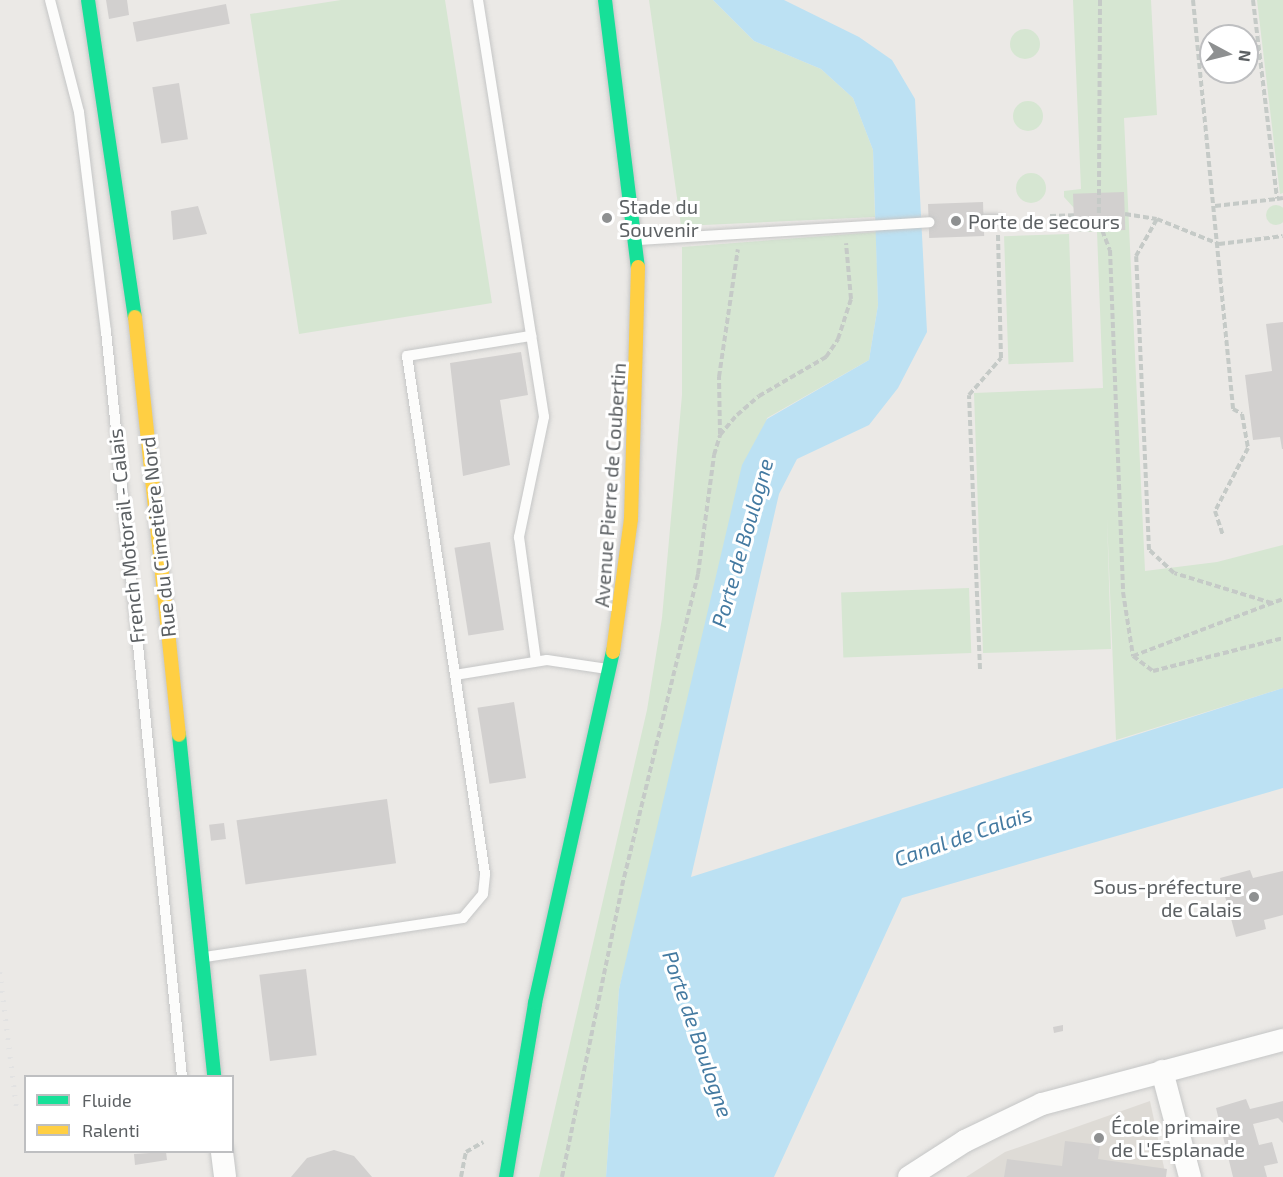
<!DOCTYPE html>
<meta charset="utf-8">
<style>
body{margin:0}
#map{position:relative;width:1283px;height:1177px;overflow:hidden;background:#ebe9e6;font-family:"Exo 2",sans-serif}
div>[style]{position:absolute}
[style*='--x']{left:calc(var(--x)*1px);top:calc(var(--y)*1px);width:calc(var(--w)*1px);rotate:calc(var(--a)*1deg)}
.education>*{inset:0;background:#dedbd6}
.green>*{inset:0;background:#d6e6d2;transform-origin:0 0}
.round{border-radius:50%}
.water>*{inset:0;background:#bce1f3}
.building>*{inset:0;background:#d2d0cf;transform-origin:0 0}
.path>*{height:4px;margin-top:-2px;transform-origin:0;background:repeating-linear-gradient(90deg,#c5cac7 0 6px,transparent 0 9px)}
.roads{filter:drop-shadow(0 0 2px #c5c6c6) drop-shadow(0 0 2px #c5c6c6)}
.lane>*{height:10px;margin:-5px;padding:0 5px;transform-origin:5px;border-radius:5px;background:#fcfcfb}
.street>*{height:22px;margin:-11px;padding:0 11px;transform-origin:11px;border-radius:11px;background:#fcfcfb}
.fast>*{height:14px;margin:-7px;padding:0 7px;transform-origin:7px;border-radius:7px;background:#16e098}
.slow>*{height:14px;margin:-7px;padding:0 7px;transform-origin:7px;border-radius:7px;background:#ffcf43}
.rail>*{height:4.5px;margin-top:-2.25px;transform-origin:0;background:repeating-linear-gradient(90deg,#e2e2e2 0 1.5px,transparent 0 9.5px)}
.dots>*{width:16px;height:16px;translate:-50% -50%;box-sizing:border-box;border:3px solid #fff;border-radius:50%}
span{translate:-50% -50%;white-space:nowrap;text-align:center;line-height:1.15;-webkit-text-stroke:6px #fff;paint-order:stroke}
.poi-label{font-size:20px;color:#5c6063}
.left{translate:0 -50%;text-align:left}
.right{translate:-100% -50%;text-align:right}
.street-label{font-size:20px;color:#5c6063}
.water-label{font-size:21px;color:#447aa1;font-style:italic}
.legend{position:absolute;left:24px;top:1075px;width:210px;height:78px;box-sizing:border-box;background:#fff;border:2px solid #bebfc1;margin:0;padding:8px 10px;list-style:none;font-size:18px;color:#5c6063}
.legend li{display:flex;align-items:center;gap:12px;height:30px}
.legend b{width:30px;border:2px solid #bebfc1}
.north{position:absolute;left:1199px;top:24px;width:60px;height:60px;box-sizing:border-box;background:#fff;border:2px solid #bebfc1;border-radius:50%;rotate:97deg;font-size:16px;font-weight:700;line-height:24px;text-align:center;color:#5c6063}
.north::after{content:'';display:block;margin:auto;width:21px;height:27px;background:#8e9091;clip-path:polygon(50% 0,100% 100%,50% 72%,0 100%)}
</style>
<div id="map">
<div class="education">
<div style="clip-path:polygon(1150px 1101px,1166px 1177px,966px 1177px,1005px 1152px)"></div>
</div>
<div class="green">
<div style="clip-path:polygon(341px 0,445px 0,492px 303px,299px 334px,250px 14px)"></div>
<div style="clip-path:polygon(649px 0,713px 0,754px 41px,821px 69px,853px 98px,873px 150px,875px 217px,681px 226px)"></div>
<div style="clip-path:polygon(1073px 0,1151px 0,1157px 115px,1124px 118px,1145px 571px,1217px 562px,1283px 545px,1283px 688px,1116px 740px,1107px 518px,1111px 649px,983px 653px,974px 393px,1103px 388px,1097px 232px,1075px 232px,1074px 208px,1064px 197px,1064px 191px,1081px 189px)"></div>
<div style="clip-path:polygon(1257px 0,1283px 0,1283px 193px,1280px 194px)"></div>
<div class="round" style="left:1010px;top:29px;width:30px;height:30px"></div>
<div class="round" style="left:1013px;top:101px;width:30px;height:30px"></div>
<div class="round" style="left:1016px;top:173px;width:30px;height:30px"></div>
<div class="round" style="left:1266px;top:205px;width:20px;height:20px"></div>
<div style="clip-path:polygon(876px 232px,878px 305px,869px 360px,767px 418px,619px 989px,606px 1177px,539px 1177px,647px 710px,662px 618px,682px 395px,682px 247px)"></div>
<div style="left:1069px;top:234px;width:128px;height:65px;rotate:88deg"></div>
<div style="left:969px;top:588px;width:65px;height:128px;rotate:88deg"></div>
</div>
<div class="water">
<div style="clip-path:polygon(713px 0,784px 0,859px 37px,892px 60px,915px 99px,927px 332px,898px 388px,869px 425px,797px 459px,779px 494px,691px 877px,1283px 688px,1283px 788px,902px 898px,774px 1177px,606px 1177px,619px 989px,742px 465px,767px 419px,869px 360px,878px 305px,873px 150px,853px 98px,821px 69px,754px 41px)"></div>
</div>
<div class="building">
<div style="clip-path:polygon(106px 0,127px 0,129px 15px,109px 19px)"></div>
<div style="left:226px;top:4px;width:20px;height:95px;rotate:79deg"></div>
<div style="left:179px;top:83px;width:57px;height:27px;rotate:81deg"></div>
<div style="left:1124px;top:192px;width:38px;height:51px;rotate:88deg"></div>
<div style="left:983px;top:202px;width:34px;height:55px;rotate:88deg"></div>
<div style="clip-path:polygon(198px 206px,207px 234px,173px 240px,171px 211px)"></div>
<div style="clip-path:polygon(1283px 322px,1283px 449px,1282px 449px,1280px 437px,1253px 440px,1245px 375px,1272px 371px,1266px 324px)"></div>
<div style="clip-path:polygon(521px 352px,528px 395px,500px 400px,510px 465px,463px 476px,450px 363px)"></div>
<div style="left:490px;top:542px;width:89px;height:36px;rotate:81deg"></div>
<div style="left:514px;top:702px;width:77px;height:37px;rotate:81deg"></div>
<div style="left:387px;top:799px;width:65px;height:152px;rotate:82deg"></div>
<div style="left:224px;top:823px;width:16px;height:15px;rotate:83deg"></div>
<div style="clip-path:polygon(1250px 870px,1253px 878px,1283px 871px,1283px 915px,1264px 920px,1266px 929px,1236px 937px,1220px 878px)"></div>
<div style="left:306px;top:969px;width:87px;height:47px;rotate:83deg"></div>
<div style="clip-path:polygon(1063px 1025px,1063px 1031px,1054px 1033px,1053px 1027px)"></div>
<div style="clip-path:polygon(1246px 1099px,1250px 1109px,1283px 1101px,1283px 1123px,1278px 1118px,1253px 1124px,1259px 1145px,1272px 1142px,1278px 1163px,1264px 1166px,1267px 1177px,1233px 1177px,1216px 1108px)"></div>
<div style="clip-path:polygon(1065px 1141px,1100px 1145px,1098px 1159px,1167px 1169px,1166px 1177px,1004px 1177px,1007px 1159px,1062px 1166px)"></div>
<div style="clip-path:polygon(334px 1150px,354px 1156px,372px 1177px,291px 1177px,307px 1158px)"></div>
<div style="clip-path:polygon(166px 1152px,167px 1160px,135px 1165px,134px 1154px)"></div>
</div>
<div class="path">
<div style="--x:1100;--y:0;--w:222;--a:90.3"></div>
<div style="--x:1099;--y:222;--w:30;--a:69"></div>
<div style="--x:1110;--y:250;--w:342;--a:87.8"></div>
<div style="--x:1123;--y:592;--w:65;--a:81.1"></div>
<div style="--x:1133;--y:656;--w:25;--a:37"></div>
<div style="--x:1153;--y:671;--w:134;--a:-14.2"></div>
<div style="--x:1193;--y:0;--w:411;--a:84.4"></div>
<div style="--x:1233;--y:409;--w:10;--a:29"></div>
<div style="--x:1242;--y:414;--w:35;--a:80"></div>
<div style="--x:1248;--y:448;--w:71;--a:117.6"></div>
<div style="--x:1215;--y:511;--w:26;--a:72"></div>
<div style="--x:1253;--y:0;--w:200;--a:83.1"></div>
<div style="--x:1277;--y:199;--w:6;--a:-9"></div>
<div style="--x:1215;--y:206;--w:62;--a:-6.4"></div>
<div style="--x:1125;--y:214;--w:32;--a:9"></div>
<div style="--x:1050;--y:216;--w:24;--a:-2"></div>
<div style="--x:720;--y:434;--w:57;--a:-91"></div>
<div style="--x:719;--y:377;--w:129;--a:-81.6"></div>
<div style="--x:1272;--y:603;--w:102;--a:-163"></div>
<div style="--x:1174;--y:573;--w:34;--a:-137"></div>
<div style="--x:1149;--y:550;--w:294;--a:-92.5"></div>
<div style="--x:1136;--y:256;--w:43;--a:-60.4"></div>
<div style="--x:1157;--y:219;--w:67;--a:22"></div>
<div style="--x:1219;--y:244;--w:64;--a:-7.1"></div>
<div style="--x:1133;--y:656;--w:160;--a:-20.8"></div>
<div style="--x:980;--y:669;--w:274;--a:-92.3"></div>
<div style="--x:969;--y:395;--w:49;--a:-49.1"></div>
<div style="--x:1001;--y:358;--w:123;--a:-91.4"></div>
<div style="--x:461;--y:1177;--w:25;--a:-79"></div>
<div style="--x:466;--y:1152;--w:20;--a:-30"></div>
<div style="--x:562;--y:1177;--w:297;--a:-78.3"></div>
<div style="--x:622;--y:886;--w:321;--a:-76.3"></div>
<div style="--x:698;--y:574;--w:120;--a:-82.3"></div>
<div style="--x:714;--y:455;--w:21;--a:-73"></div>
<div style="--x:720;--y:435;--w:26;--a:-50"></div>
<div style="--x:737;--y:415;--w:29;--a:-41"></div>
<div style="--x:759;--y:396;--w:78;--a:-30.2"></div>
<div style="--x:826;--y:357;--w:22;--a:-56"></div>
<div style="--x:838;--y:339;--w:42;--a:-72"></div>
<div style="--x:851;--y:299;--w:56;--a:-95.1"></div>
</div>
<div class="roads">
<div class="lane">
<div style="--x:50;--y:0;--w:116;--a:75.5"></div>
<div style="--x:79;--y:112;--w:221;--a:83"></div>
<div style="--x:106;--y:331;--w:749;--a:84.18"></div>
<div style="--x:478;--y:0;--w:422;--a:81"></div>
<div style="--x:544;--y:417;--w:123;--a:101.8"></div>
<div style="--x:519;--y:537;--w:125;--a:82.2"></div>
<div style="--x:984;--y:220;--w:14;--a:0"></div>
<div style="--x:638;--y:240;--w:292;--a:-3.5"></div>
<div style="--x:455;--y:675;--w:93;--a:-9.3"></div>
<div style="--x:547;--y:660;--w:61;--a:8.5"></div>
<div style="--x:205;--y:957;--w:261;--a:-8.6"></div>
<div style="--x:463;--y:918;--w:31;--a:-50"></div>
<div style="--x:483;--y:894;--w:20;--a:-84"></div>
<div style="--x:485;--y:874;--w:524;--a:-98.56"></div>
<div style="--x:407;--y:356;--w:126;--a:-9.2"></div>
</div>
<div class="street">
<div style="--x:1162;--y:1071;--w:110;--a:75.2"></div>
<div style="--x:222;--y:1152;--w:25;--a:83"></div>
<div style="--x:909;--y:1177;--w:67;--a:-32.7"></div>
<div style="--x:965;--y:1141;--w:85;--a:-25.7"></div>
<div style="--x:1042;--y:1104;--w:249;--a:-14.9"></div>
</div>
<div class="fast">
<div style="--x:88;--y:0;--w:320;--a:81.6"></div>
<div style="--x:605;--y:0;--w:269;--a:83"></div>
<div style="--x:179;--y:735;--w:343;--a:84.1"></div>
<div style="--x:506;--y:1177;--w:176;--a:-80.5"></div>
<div style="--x:535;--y:1003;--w:360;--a:-77.5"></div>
</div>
<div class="slow">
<div style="--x:135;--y:317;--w:420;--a:84"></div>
<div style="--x:613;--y:652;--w:134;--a:-82.3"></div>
<div style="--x:631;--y:519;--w:252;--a:-88.4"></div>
</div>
</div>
<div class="rail">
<div style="--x:0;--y:972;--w:139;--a:83"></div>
</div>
<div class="dots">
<div style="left:607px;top:218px;background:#8e9091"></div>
<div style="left:956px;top:221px;background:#8e9091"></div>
<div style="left:1254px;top:897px;background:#8e9091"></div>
<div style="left:1099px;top:1138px;background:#8e9091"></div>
</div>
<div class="poi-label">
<span class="left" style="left:619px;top:218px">Stade du<br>Souvenir</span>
<span class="left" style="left:968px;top:221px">Porte de secours</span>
<span class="right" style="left:1242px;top:898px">Sous-préfecture<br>de Calais</span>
<span class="left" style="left:1111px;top:1138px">École primaire<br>de L'Esplanade</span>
</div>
<div class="street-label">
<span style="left:610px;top:485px;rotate:-86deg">Avenue Pierre de Coubertin</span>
<span style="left:126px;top:536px;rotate:-96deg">French Motorail - Calais</span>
<span style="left:158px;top:537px;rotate:-96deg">Rue du Cimetière Nord</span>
</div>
<div class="water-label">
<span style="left:742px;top:543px;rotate:-74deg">Porte de Boulogne</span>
<span style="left:963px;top:836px;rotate:-19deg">Canal de Calais</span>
<span style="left:698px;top:1034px;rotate:71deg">Porte de Boulogne</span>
</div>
<ul class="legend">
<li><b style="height:8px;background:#16e098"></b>Fluide</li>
<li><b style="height:8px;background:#ffcf43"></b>Ralenti</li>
</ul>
<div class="north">N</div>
</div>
